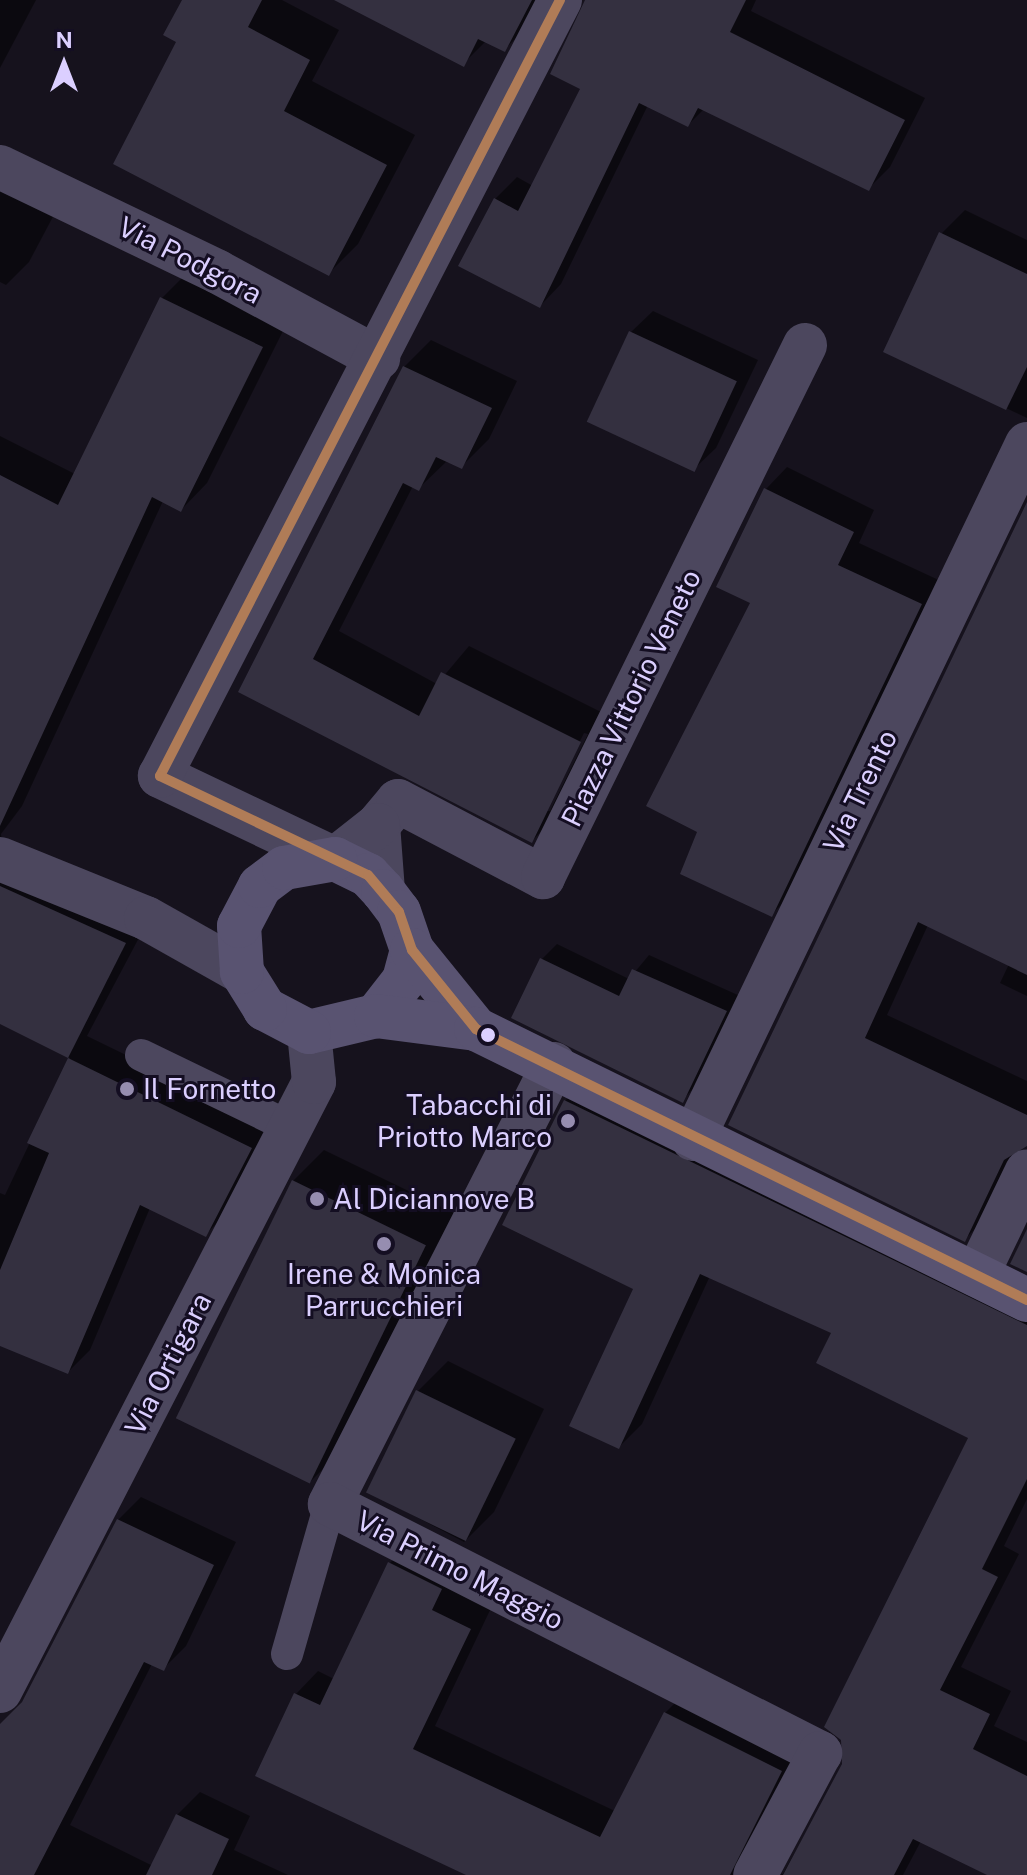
<!DOCTYPE html>
<style>
body{margin:0}
#map{position:relative;width:1027px;height:1875px;overflow:hidden;background:#16121d;font-family:"Public Sans",sans-serif}
div>[style]{position:absolute}
.shadow>*{inset:0;background:#0007}
.building>*{inset:0;background:#343040;transform-origin:0 0}
.lane>*{height:32px;margin:-16px;padding:0 16px;transform-origin:16px;border-radius:16px;background:#4c475e}
.street>*{height:44px;margin:-22px;padding:0 22px;transform-origin:22px;border-radius:22px;background:#4c475e}
.secondary>*{height:44px;margin:-22px;padding:0 22px;transform-origin:22px;border-radius:22px;background:#595371}
.bus-1>*{height:10px;margin:-5px;padding:0 5px;transform-origin:5px;border-radius:5px;background:#b07c57}
.dots>*{width:22px;height:22px;translate:-50% -50%;box-sizing:border-box;border:4px solid #140e22;border-radius:50%}
span{translate:-50% -50%;white-space:nowrap;text-align:center;line-height:1.15;-webkit-text-stroke:6px #140e22;paint-order:stroke}
.street-label{font-size:28px;color:#dbcfff}
.poi-label{font-size:28px;color:#dbcfff}
.left{translate:0 -50%;text-align:left}
.right{translate:-100% -50%;text-align:right}
.north{position:absolute;left:24px;top:24px;width:80px;height:80px;-webkit-text-stroke:6px #140e22;paint-order:stroke;rotate:0deg;font-size:22px;font-weight:700;line-height:32px;text-align:center;color:#dbcfff}
.north::after{content:'';display:block;margin:auto;width:28px;height:36px;background:#dbcfff;clip-path:polygon(50% 0,100% 100%,50% 72%,0 100%)}
</style>
<div id="map">
<div class="shadow">
<i style="clip-path:polygon(0 0,36px 0,0 68px)"></i>
<i style="clip-path:polygon(184px 0,282px 0,339px 30px,312px 81px,415px 135px,358px 244px,329px 273px,178px 42px)"></i>
<i style="clip-path:polygon(383px 0,544px 0,532px 22px,504px 50px,486px 41px,463px 64px)"></i>
<i style="clip-path:polygon(591px 0,756px 0,751px 11px,925px 98px,890px 167px,868px 189px,704px 109px,688px 125px,648px 105px,561px 284px,540px 306px,495px 199px,517px 177px,533px 186px,583px 88px)"></i>
<i style="clip-path:polygon(0 160px,65px 194px,29px 262px,6px 285px,0 282px)"></i>
<i style="clip-path:polygon(965px 210px,1027px 240px,1027px 418px,886px 351px,941px 234px)"></i>
<i style="clip-path:polygon(188px 272px,288px 321px,207px 483px,181px 510px,163px 501px,22px 806px,1px 834px,3px 849px,150px 917px,87px 1036px,272px 1126px,227px 1213px,206px 1234px,150px 1208px,90px 1350px,68px 1372px,0 1343px,0 1193px,5px 1195px,70px 1058px,22px 1033px,0 978px,0 436px,75px 474px,162px 298px)"></i>
<i style="clip-path:polygon(653px 311px,758px 360px,716px 448px,694px 469px,631px 332px)"></i>
<i style="clip-path:polygon(evenodd,431px 340px,517px 381px,489px 439px,462px 466px,446px 462px,419px 488px,413px 486px,339px 631px,437px 684px,469px 646px,607px 715px,558px 814px,532px 841px,241px 691px,404px 367px,431px 340px,584px 733px,588px 734px,550px 811px,545px 811px,584px 733px)"></i>
<i style="clip-path:polygon(787px 467px,874px 510px,859px 543px,943px 582px,793px 893px,771px 915px,700px 831px,753px 602px,766px 489px)"></i>
<i style="clip-path:polygon(1027px 509px,1027px 996px,1000px 983px,1009px 964px,928px 925px,887px 1015px,1027px 1081px,1027px 1133px,988px 1216px,965px 1239px,730px 1124px)"></i>
<i style="clip-path:polygon(557px 944px,629px 979px,649px 955px,740px 996px,697px 1085px,682px 1100px,541px 960px)"></i>
<i style="clip-path:polygon(588px 1078px,1027px 1290px,1027px 1499px,1004px 1546px,1019px 1554px,961px 1667px,1011px 1691px,994px 1726px,1027px 1742px,1027px 1875px,992px 1875px,921px 1841px,903px 1875px,772px 1875px,783px 1874px,844px 1764px,971px 1437px,834px 1332px,710px 1276px,642px 1424px,619px 1447px,635px 1288px,565px 1101px)"></i>
<i style="clip-path:polygon(324px 1150px,456px 1214px,341px 1451px,310px 1482px,293px 1181px)"></i>
<i style="clip-path:polygon(448px 1361px,544px 1409px,494px 1512px,464px 1542px,367px 1491px,418px 1391px)"></i>
<i style="clip-path:polygon(141px 1497px,236px 1542px,186px 1646px,163px 1669px,152px 1664px,70px 1825px,153px 1866px,177px 1815px,200px 1792px,250px 1816px,234px 1850px,288px 1875px,0 1875px,0 1729px,29px 1693px,118px 1520px)"></i>
<i style="clip-path:polygon(412px 1540px,492px 1606px,435px 1726px,615px 1811px,665px 1713px,688px 1690px,803px 1748px,767px 1875px,470px 1875px,296px 1694px,318px 1671px,334px 1679px,390px 1563px)"></i>
</div>
<div class="building">
<i style="clip-path:polygon(182px 0,262px 0,248px 27px,310px 60px,284px 111px,387px 165px,329px 276px,113px 164px,176px 42px,163px 35px)"></i>
<i style="clip-path:polygon(334px 0,532px 0,505px 52px,478px 39px,464px 67px)"></i>
<i style="clip-path:polygon(585px 0,746px 0,730px 32px,905px 120px,869px 191px,698px 108px,688px 127px,639px 103px,540px 308px,458px 266px,494px 198px,518px 211px,580px 89px,550px 74px)"></i>
<i style="clip-path:polygon(939px 232px,1027px 274px,1027px 367px,1006px 410px,883px 352px)"></i>
<i style="clip-path:polygon(160px 297px,263px 347px,181px 512px,152px 497px,0 826px,0 475px,58px 505px)"></i>
<i style="left:629px;top:331px;width:119px;height:100px;rotate:25deg"></i>
<i style="clip-path:polygon(403px 366px,492px 408px,462px 469px,436px 457px,419px 491px,403px 483px,313px 659px,419px 716px,441px 672px,581px 742px,532px 843px,238px 692px)"></i>
<i style="clip-path:polygon(764px 488px,854px 532px,838px 565px,922px 604px,772px 917px,680px 874px,697px 832px,646px 806px,750px 603px,716px 587px)"></i>
<i style="clip-path:polygon(1027px 502px,1027px 975px,918px 922px,865px 1038px,1027px 1115px,1027px 1146px,1004px 1160px,965px 1242px,728px 1125px)"></i>
<i style="clip-path:polygon(0 886px,126px 943px,68px 1058px,0 1024px)"></i>
<i style="clip-path:polygon(540px 958px,619px 996px,632px 969px,727px 1011px,683px 1103px,511px 1018px)"></i>
<i style="clip-path:polygon(68px 1058px,252px 1148px,206px 1237px,140px 1205px,68px 1374px,0 1346px,0 1270px,49px 1153px,27px 1143px)"></i>
<i style="clip-path:polygon(564px 1100px,1027px 1325px,1027px 1479px,982px 1569px,998px 1577px,940px 1690px,990px 1714px,973px 1749px,1027px 1776px,1027px 1875px,987px 1875px,913px 1839px,894px 1875px,783px 1875px,842px 1764px,841px 1740px,824px 1727px,968px 1438px,816px 1363px,831px 1333px,700px 1274px,619px 1449px,569px 1426px,633px 1289px,502px 1225px)"></i>
<i style="left:292px;top:1180px;width:149px;height:265px;rotate:26deg"></i>
<i style="clip-path:polygon(1027px 1229px,1027px 1272px,1010px 1264px)"></i>
<i style="left:416px;top:1390px;width:111px;height:114px;rotate:26deg"></i>
<i style="clip-path:polygon(117px 1519px,214px 1565px,164px 1671px,144px 1662px,34px 1875px,0 1875px,0 1724px,22px 1702px)"></i>
<i style="clip-path:polygon(388px 1562px,442px 1589px,432px 1610px,471px 1629px,413px 1749px,600px 1837px,664px 1712px,782px 1771px,730px 1875px,466px 1875px,255px 1776px,294px 1693px,320px 1705px)"></i>
<i style="clip-path:polygon(176px 1814px,229px 1839px,212px 1875px,146px 1875px)"></i>
</div>
<div class="lane">
<i style="left:141px;top:1055px;width:165px;rotate:25.8deg"></i>
<i style="left:287px;top:1654px;width:156px;rotate:-74deg"></i>
</div>
<div class="street">
<i style="left:0;top:167px;width:242px;rotate:25.7deg"></i>
<i style="left:218px;top:272px;width:182px;rotate:28.3deg"></i>
<i style="left:378px;top:825px;width:31px;rotate:-50deg"></i>
<i style="left:398px;top:801px;width:164px;rotate:27.7deg"></i>
<i style="left:543px;top:877px;width:593px;rotate:-63.78deg"></i>
<i style="left:0;top:859px;width:157px;rotate:22deg"></i>
<i style="left:146px;top:918px;width:110px;rotate:29.4deg"></i>
<i style="left:383px;top:891px;width:66px;rotate:-94.3deg"></i>
<i style="left:378px;top:825px;width:55px;rotate:141.7deg"></i>
<i style="left:335px;top:859px;width:194px;rotate:-154.6deg"></i>
<i style="left:160px;top:776px;width:873px;rotate:-62.73deg"></i>
<i style="left:554px;top:1064px;width:494px;rotate:117deg"></i>
<i style="left:330px;top:1504px;width:550px;rotate:26.94deg"></i>
<i style="left:820px;top:1753px;width:138px;rotate:118deg"></i>
<i style="left:693px;top:1139px;width:771px;rotate:-64.33deg"></i>
<i style="left:977px;top:1275px;width:115px;rotate:-64.3deg"></i>
<i style="left:0;top:1691px;width:685px;rotate:-62.72deg"></i>
<i style="left:314px;top:1082px;width:50px;rotate:-95.7deg"></i>
</div>
<div class="secondary">
<i style="left:335px;top:859px;width:37px;rotate:26deg"></i>
<i style="left:368px;top:875px;width:22px;rotate:47deg"></i>
<i style="left:383px;top:891px;width:26px;rotate:53deg"></i>
<i style="left:399px;top:912px;width:40px;rotate:71.1deg"></i>
<i style="left:412px;top:950px;width:31px;rotate:105deg"></i>
<i style="left:404px;top:980px;width:46px;rotate:127.9deg"></i>
<i style="left:376px;top:1016px;width:69px;rotate:166.6deg"></i>
<i style="left:309px;top:1032px;width:50px;rotate:-152.4deg"></i>
<i style="left:265px;top:1009px;width:44px;rotate:-121.9deg"></i>
<i style="left:242px;top:972px;width:46px;rotate:-93.7deg"></i>
<i style="left:239px;top:926px;width:45px;rotate:-62.3deg"></i>
<i style="left:260px;top:886px;width:30px;rotate:-37deg"></i>
<i style="left:284px;top:868px;width:52px;rotate:-10deg"></i>
<i style="left:412px;top:950px;width:102px;rotate:51deg"></i>
<i style="left:376px;top:1016px;width:101px;rotate:7.4deg"></i>
<i style="left:476px;top:1029px;width:614px;rotate:26.19deg"></i>
</div>
<div class="bus-1">
<i style="left:560px;top:0;width:873px;rotate:117.27deg"></i>
<i style="left:160px;top:776px;width:230px;rotate:25.5deg"></i>
<i style="left:368px;top:875px;width:48px;rotate:50deg"></i>
<i style="left:399px;top:912px;width:40px;rotate:71.1deg"></i>
<i style="left:412px;top:950px;width:102px;rotate:51deg"></i>
<i style="left:476px;top:1029px;width:614px;rotate:26.19deg"></i>
</div>
<div class="dots">
<i style="left:488px;top:1035px;background:#dbcfff"></i>
<i style="left:127px;top:1089px;background:#968db0"></i>
<i style="left:568px;top:1121px;background:#968db0"></i>
<i style="left:317px;top:1199px;background:#968db0"></i>
<i style="left:384px;top:1244px;background:#968db0"></i>
</div>
<div class="street-label">
<span style="left:190px;top:260px;rotate:27deg">Via Podgora</span>
<span style="left:631px;top:698px;rotate:-64deg">Piazza Vittorio Veneto</span>
<span style="left:860px;top:791px;rotate:-64deg">Via Trento</span>
<span style="left:168px;top:1364px;rotate:-63deg">Via Ortigara</span>
<span style="left:460px;top:1570px;rotate:27deg">Via Primo Maggio</span>
</div>
<div class="poi-label">
<span class="left" style="left:143px;top:1089px">Il Fornetto</span>
<span class="right" style="left:552px;top:1121px">Tabacchi di<br>Priotto Marco</span>
<span class="left" style="left:333px;top:1199px">Al Diciannove B</span>
<span style="left:384px;top:1290px">Irene &amp; Monica<br>Parrucchieri</span>
</div>
<div class="north">N</div>
</div>
